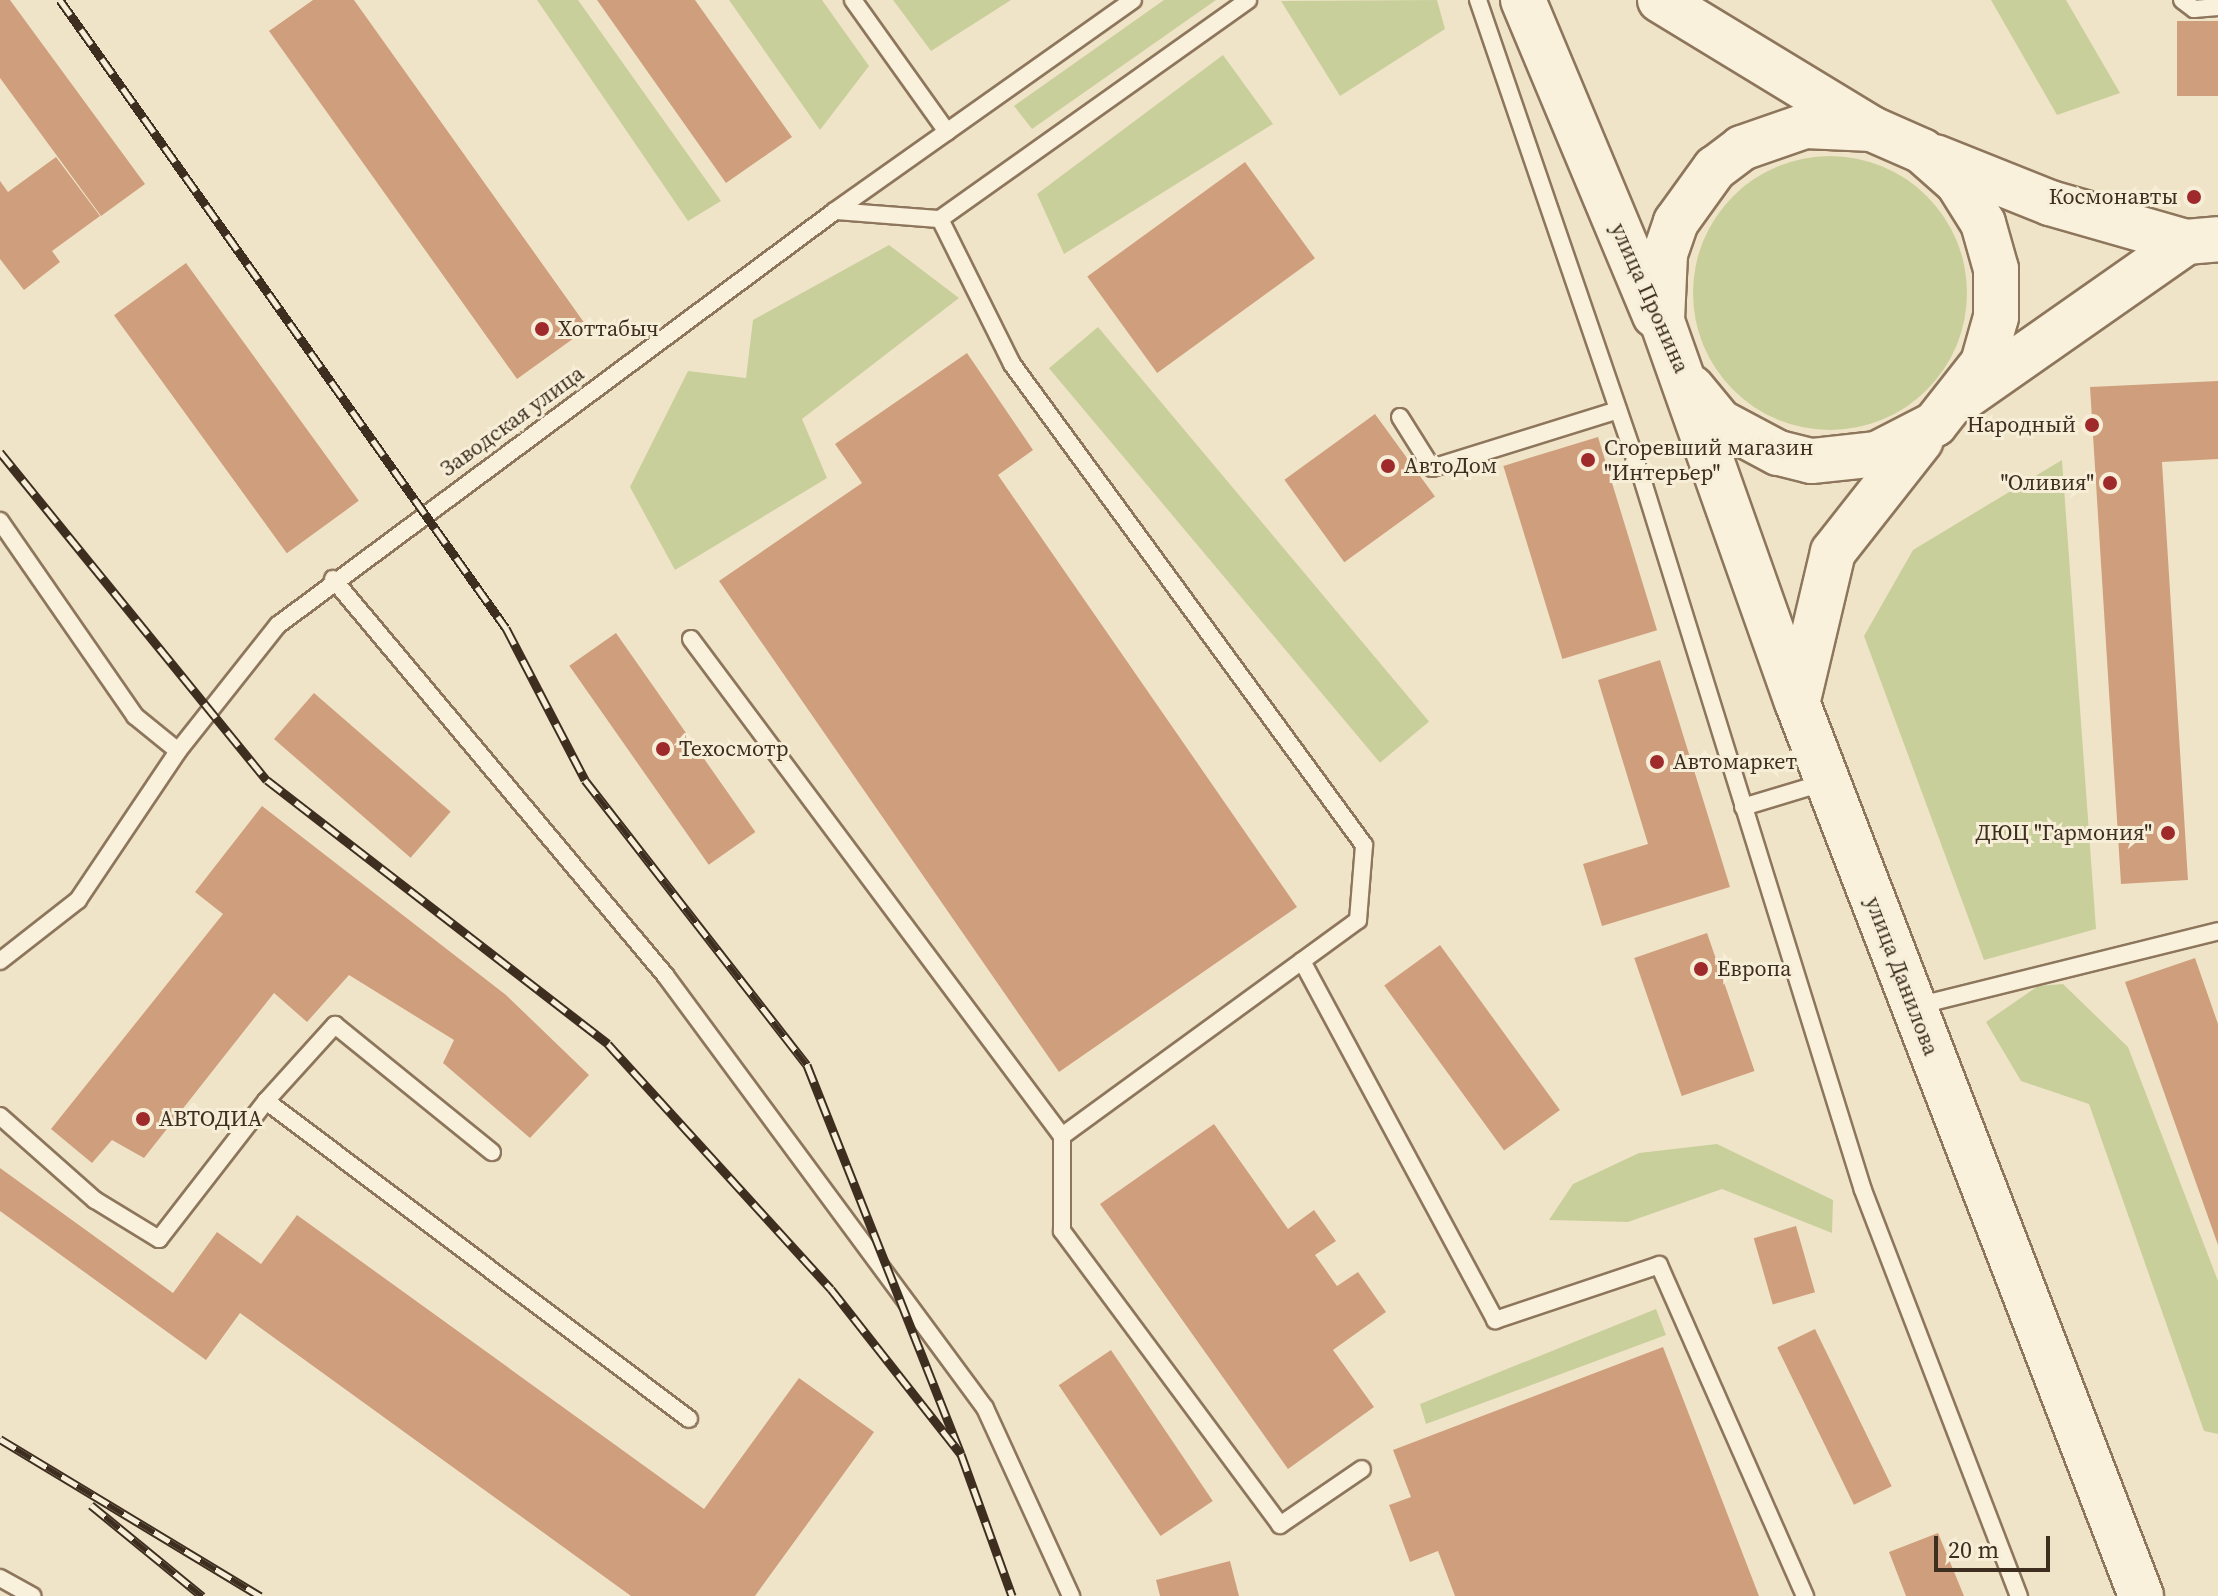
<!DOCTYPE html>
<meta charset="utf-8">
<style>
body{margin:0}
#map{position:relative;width:2218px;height:1596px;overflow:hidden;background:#f0e4c8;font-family:"Source Serif 4",serif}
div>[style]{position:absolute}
.green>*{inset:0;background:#c9cf9b;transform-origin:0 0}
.round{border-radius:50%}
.building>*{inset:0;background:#cf9f7d;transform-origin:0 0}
.roads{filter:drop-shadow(2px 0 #8d765c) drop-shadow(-2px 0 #8d765c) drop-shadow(0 2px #8d765c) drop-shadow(0 -2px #8d765c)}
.lane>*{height:16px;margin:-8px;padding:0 8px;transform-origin:8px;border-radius:8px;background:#faf1dc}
.secondary>*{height:44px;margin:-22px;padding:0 22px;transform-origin:22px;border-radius:22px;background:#faf1dc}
.rail>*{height:9px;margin-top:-4.5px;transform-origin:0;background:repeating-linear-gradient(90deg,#f7eed8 0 18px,#3d2e20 0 36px);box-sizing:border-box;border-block:2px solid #3d2e20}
.dots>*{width:22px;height:22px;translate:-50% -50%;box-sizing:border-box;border:4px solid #f7eed8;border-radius:50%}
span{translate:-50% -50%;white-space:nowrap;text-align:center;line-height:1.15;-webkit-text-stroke:6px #f7eed8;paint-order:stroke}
.poi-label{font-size:22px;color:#3d2e20}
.right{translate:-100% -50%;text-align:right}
.left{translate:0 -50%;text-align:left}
.street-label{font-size:22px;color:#3d2e20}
.scale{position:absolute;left:1934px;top:1536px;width:116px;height:36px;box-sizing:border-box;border:4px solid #3d2e20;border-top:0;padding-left:10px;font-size:24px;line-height:28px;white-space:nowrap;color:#3d2e20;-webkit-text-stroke:6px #f7eed8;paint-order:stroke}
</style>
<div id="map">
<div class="green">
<i style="clip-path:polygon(537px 0,578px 0,721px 201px,688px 221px)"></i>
<i style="clip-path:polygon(729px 0,822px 0,869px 66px,820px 130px)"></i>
<i style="clip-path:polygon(893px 0,1011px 0,931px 51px)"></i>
<i style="clip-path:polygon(1164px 0,1216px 0,1032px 129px,1014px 106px)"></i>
<i style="clip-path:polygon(1437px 0,1445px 29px,1340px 96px,1281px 1px)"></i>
<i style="clip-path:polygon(1991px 0,2066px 0,2120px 93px,2057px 115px)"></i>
<i style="clip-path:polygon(1223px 55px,1273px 124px,1064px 254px,1037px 194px)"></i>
<i class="round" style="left:1693px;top:156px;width:274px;height:274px"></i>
<i style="clip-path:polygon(889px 245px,959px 298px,802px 419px,827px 478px,675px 570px,630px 487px,688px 371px,746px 378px,753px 320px)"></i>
<i style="left:1098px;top:327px;width:515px;height:64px;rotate:50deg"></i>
<i style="clip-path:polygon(2062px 460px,2096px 929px,1984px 960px,1864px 636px,1913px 550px)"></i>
<i style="clip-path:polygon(2063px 984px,2128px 1047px,2218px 1281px,2218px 1434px,2204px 1431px,2089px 1104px,2021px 1081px,1986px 1022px,2038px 986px)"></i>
<i style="clip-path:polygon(1717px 1144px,1833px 1200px,1832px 1233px,1722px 1189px,1628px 1222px,1549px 1220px,1573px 1184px,1639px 1153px)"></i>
<i style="clip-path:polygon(1656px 1309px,1666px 1335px,1426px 1424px,1420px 1404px)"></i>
</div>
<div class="building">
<i style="clip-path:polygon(0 0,10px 0,145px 184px,101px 216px,0 78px)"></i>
<i style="clip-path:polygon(313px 0,354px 0,588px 328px,517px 379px,269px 31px)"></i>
<i style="clip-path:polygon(597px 0,695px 0,792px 137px,726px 183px)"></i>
<i style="left:2218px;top:21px;width:75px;height:41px;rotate:90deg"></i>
<i style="clip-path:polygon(56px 157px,100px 216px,52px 251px,60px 262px,24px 290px,0 259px,0 181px,8px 192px)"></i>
<i style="left:1245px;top:162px;width:119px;height:195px;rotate:54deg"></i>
<i style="left:186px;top:263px;width:294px;height:89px;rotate:54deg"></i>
<i style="clip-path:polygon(967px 353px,1033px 450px,998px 475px,1297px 907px,1059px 1072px,719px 581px,862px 483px,835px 444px)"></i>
<i style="clip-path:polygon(2218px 381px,2218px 459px,2162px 462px,2188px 880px,2121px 884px,2090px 387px)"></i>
<i style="left:1375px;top:414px;width:102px;height:112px;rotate:54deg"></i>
<i style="left:1598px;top:437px;width:202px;height:99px;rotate:73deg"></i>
<i style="left:616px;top:633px;width:243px;height:57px;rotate:55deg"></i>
<i style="clip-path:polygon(1660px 660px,1730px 887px,1602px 926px,1583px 864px,1648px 844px,1598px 680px)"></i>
<i style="left:314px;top:693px;width:181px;height:61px;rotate:41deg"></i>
<i style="clip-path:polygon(262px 806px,506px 995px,589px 1075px,530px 1138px,443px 1063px,454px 1040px,349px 975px,307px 1022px,274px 993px,144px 1158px,112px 1140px,92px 1163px,51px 1129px,223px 914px,195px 892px)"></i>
<i style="left:1707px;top:933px;width:146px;height:77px;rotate:71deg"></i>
<i style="left:1440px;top:945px;width:204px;height:69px;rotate:54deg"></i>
<i style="clip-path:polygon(2195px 958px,2218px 1024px,2218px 1245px,2125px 982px)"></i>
<i style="clip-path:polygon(1214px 1124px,1288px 1229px,1314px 1210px,1336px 1241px,1315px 1255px,1337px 1286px,1358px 1272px,1386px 1312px,1333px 1350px,1374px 1407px,1288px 1469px,1100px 1204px)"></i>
<i style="clip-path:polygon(0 1168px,173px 1293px,217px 1232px,261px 1264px,297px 1215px,704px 1509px,799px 1378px,874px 1432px,755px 1596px,631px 1596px,240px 1313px,206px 1360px,0 1211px)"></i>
<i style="left:1796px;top:1226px;width:69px;height:44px;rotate:74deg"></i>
<i style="left:1815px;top:1329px;width:175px;height:42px;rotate:64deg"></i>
<i style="clip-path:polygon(1663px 1347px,1759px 1596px,1455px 1596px,1438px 1551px,1410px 1562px,1389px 1505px,1411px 1497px,1393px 1450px)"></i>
<i style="left:1111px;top:1350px;width:182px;height:63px;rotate:56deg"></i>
<i style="clip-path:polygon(1938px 1533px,1964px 1596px,1906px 1596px,1889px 1552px)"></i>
<i style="clip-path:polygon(1230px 1561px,1239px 1596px,1160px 1596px,1156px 1580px)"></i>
</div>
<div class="roads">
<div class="lane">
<i style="left:853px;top:0;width:162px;rotate:54.5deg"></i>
<i style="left:1478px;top:0;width:499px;rotate:71.1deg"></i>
<i style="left:1640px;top:472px;width:752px;rotate:72.75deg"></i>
<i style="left:1863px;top:1190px;width:435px;rotate:69deg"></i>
<i style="left:2182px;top:0;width:15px;rotate:37deg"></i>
<i style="left:2194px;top:9px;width:24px;rotate:-5deg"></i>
<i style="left:835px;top:211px;width:105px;rotate:4.4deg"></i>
<i style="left:940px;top:219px;width:378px;rotate:-35.4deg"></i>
<i style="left:1400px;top:417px;width:60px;rotate:57.9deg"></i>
<i style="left:1432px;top:468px;width:195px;rotate:-17.3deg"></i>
<i style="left:0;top:521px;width:237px;rotate:55.3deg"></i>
<i style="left:135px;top:716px;width:55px;rotate:39.1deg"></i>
<i style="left:333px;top:579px;width:517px;rotate:50.02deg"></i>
<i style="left:665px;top:975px;width:538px;rotate:53.53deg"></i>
<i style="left:985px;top:1408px;width:207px;rotate:65.4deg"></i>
<i style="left:691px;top:639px;width:620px;rotate:53.26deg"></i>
<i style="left:1062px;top:1136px;width:366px;rotate:-36.1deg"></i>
<i style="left:1358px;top:920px;width:75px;rotate:-85.4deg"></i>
<i style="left:1364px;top:845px;width:596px;rotate:-126.2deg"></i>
<i style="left:1012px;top:364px;width:162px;rotate:-116.4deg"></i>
<i style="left:1743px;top:807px;width:87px;rotate:-16.8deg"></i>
<i style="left:0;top:961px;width:99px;rotate:-38deg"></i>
<i style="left:78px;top:900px;width:179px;rotate:-56.1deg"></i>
<i style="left:178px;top:751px;width:161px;rotate:-51.6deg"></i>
<i style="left:278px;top:625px;width:694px;rotate:-36.62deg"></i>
<i style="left:835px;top:211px;width:365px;rotate:-35.3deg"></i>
<i style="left:1302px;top:961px;width:408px;rotate:61.7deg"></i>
<i style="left:1495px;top:1320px;width:173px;rotate:-18.5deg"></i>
<i style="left:1659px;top:1265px;width:362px;rotate:66.2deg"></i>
<i style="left:1916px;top:1006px;width:311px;rotate:-13.9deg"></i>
<i style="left:266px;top:1101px;width:103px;rotate:-47.8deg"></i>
<i style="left:335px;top:1025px;width:202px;rotate:39deg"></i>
<i style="left:0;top:1116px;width:127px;rotate:41.5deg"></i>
<i style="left:95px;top:1200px;width:75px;rotate:31.4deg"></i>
<i style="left:159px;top:1239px;width:175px;rotate:-52.2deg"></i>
<i style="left:266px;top:1101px;width:529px;rotate:36.93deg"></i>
<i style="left:1062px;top:1136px;width:95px;rotate:90deg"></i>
<i style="left:1062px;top:1231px;width:366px;rotate:53.4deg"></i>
<i style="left:1280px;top:1525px;width:99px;rotate:-34.3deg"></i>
<i style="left:0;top:1578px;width:37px;rotate:29deg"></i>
</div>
<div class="secondary">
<i style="left:1523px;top:0;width:342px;rotate:67.3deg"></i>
<i style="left:1660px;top:0;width:248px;rotate:31.3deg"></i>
<i style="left:1872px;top:129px;width:55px;rotate:23.7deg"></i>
<i style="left:1922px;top:151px;width:48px;rotate:41.6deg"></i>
<i style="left:1958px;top:183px;width:47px;rotate:58deg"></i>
<i style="left:1983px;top:223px;width:48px;rotate:74.2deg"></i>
<i style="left:1996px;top:269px;width:48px;rotate:90deg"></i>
<i style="left:1996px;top:317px;width:48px;rotate:105.8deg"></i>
<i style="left:1983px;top:363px;width:78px;rotate:128.2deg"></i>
<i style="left:1935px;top:424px;width:65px;rotate:152.7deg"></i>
<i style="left:1877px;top:454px;width:66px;rotate:173.9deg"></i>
<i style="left:1811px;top:461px;width:34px;rotate:-166deg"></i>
<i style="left:1778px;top:453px;width:66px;rotate:-151.9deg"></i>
<i style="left:1720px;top:422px;width:45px;rotate:-129.6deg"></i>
<i style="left:1872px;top:129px;width:67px;rotate:-177.4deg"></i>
<i style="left:1805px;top:126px;width:67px;rotate:160.8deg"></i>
<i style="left:1742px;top:148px;width:34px;rotate:143deg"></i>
<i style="left:1715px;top:168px;width:67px;rotate:125.8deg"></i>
<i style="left:1676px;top:222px;width:34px;rotate:109deg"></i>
<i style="left:1665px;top:254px;width:67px;rotate:92.6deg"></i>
<i style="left:1662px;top:321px;width:404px;rotate:70.5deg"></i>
<i style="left:1797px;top:702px;width:958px;rotate:68.95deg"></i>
<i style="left:1935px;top:157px;width:124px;rotate:21.8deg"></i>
<i style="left:2050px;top:203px;width:141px;rotate:16deg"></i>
<i style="left:2186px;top:242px;width:32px;rotate:-5deg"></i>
<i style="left:1965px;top:397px;width:270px;rotate:-35deg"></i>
<i style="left:1798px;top:700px;width:152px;rotate:-76.7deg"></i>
<i style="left:1833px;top:552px;width:142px;rotate:-51.8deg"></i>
</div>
</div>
<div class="rail">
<i style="left:60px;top:0;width:770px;rotate:54.62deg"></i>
<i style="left:506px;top:628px;width:171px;rotate:62.5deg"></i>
<i style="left:585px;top:780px;width:361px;rotate:52.1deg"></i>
<i style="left:807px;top:1065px;width:418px;rotate:68.4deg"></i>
<i style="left:0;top:452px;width:423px;rotate:50.9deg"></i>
<i style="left:267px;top:780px;width:431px;rotate:37.7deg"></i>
<i style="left:608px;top:1044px;width:331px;rotate:47.7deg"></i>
<i style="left:831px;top:1289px;width:210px;rotate:51.8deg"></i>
<i style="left:961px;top:1454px;width:151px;rotate:70.2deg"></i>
<i style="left:0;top:1439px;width:304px;rotate:31.1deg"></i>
<i style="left:91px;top:1505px;width:144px;rotate:39.3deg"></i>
</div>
<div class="dots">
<i style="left:2194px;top:197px;background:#9e2a2b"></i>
<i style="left:542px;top:329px;background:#9e2a2b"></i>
<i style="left:2092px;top:425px;background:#9e2a2b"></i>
<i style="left:1588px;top:460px;background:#9e2a2b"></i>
<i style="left:1388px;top:466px;background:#9e2a2b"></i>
<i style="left:2110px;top:483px;background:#9e2a2b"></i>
<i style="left:663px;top:749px;background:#9e2a2b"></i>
<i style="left:1657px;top:762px;background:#9e2a2b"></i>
<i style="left:2168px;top:833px;background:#9e2a2b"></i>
<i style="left:1701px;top:969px;background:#9e2a2b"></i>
<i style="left:143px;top:1119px;background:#9e2a2b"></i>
</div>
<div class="poi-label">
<span class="right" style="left:2178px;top:197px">Космонавты</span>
<span class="left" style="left:558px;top:329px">Хоттабыч</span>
<span class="right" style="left:2076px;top:425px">Народный</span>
<span class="left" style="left:1604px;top:460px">Сгоревший магазин<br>"Интерьер"</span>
<span class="left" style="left:1404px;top:466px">АвтоДом</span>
<span class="right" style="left:2094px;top:483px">"Оливия"</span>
<span class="left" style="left:679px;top:749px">Техосмотр</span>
<span class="left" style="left:1673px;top:762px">Автомаркет</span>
<span class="right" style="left:2152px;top:833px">ДЮЦ "Гармония"</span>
<span class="left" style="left:1717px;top:969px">Европа</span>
<span class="left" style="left:159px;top:1119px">АВТОДИА</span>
</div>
<div class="street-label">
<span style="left:1650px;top:298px;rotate:66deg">улица Пронина</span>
<span style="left:512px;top:421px;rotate:-36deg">Заводская улица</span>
<span style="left:1902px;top:976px;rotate:69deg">улица Данилова</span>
</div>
<div class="scale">20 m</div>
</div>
